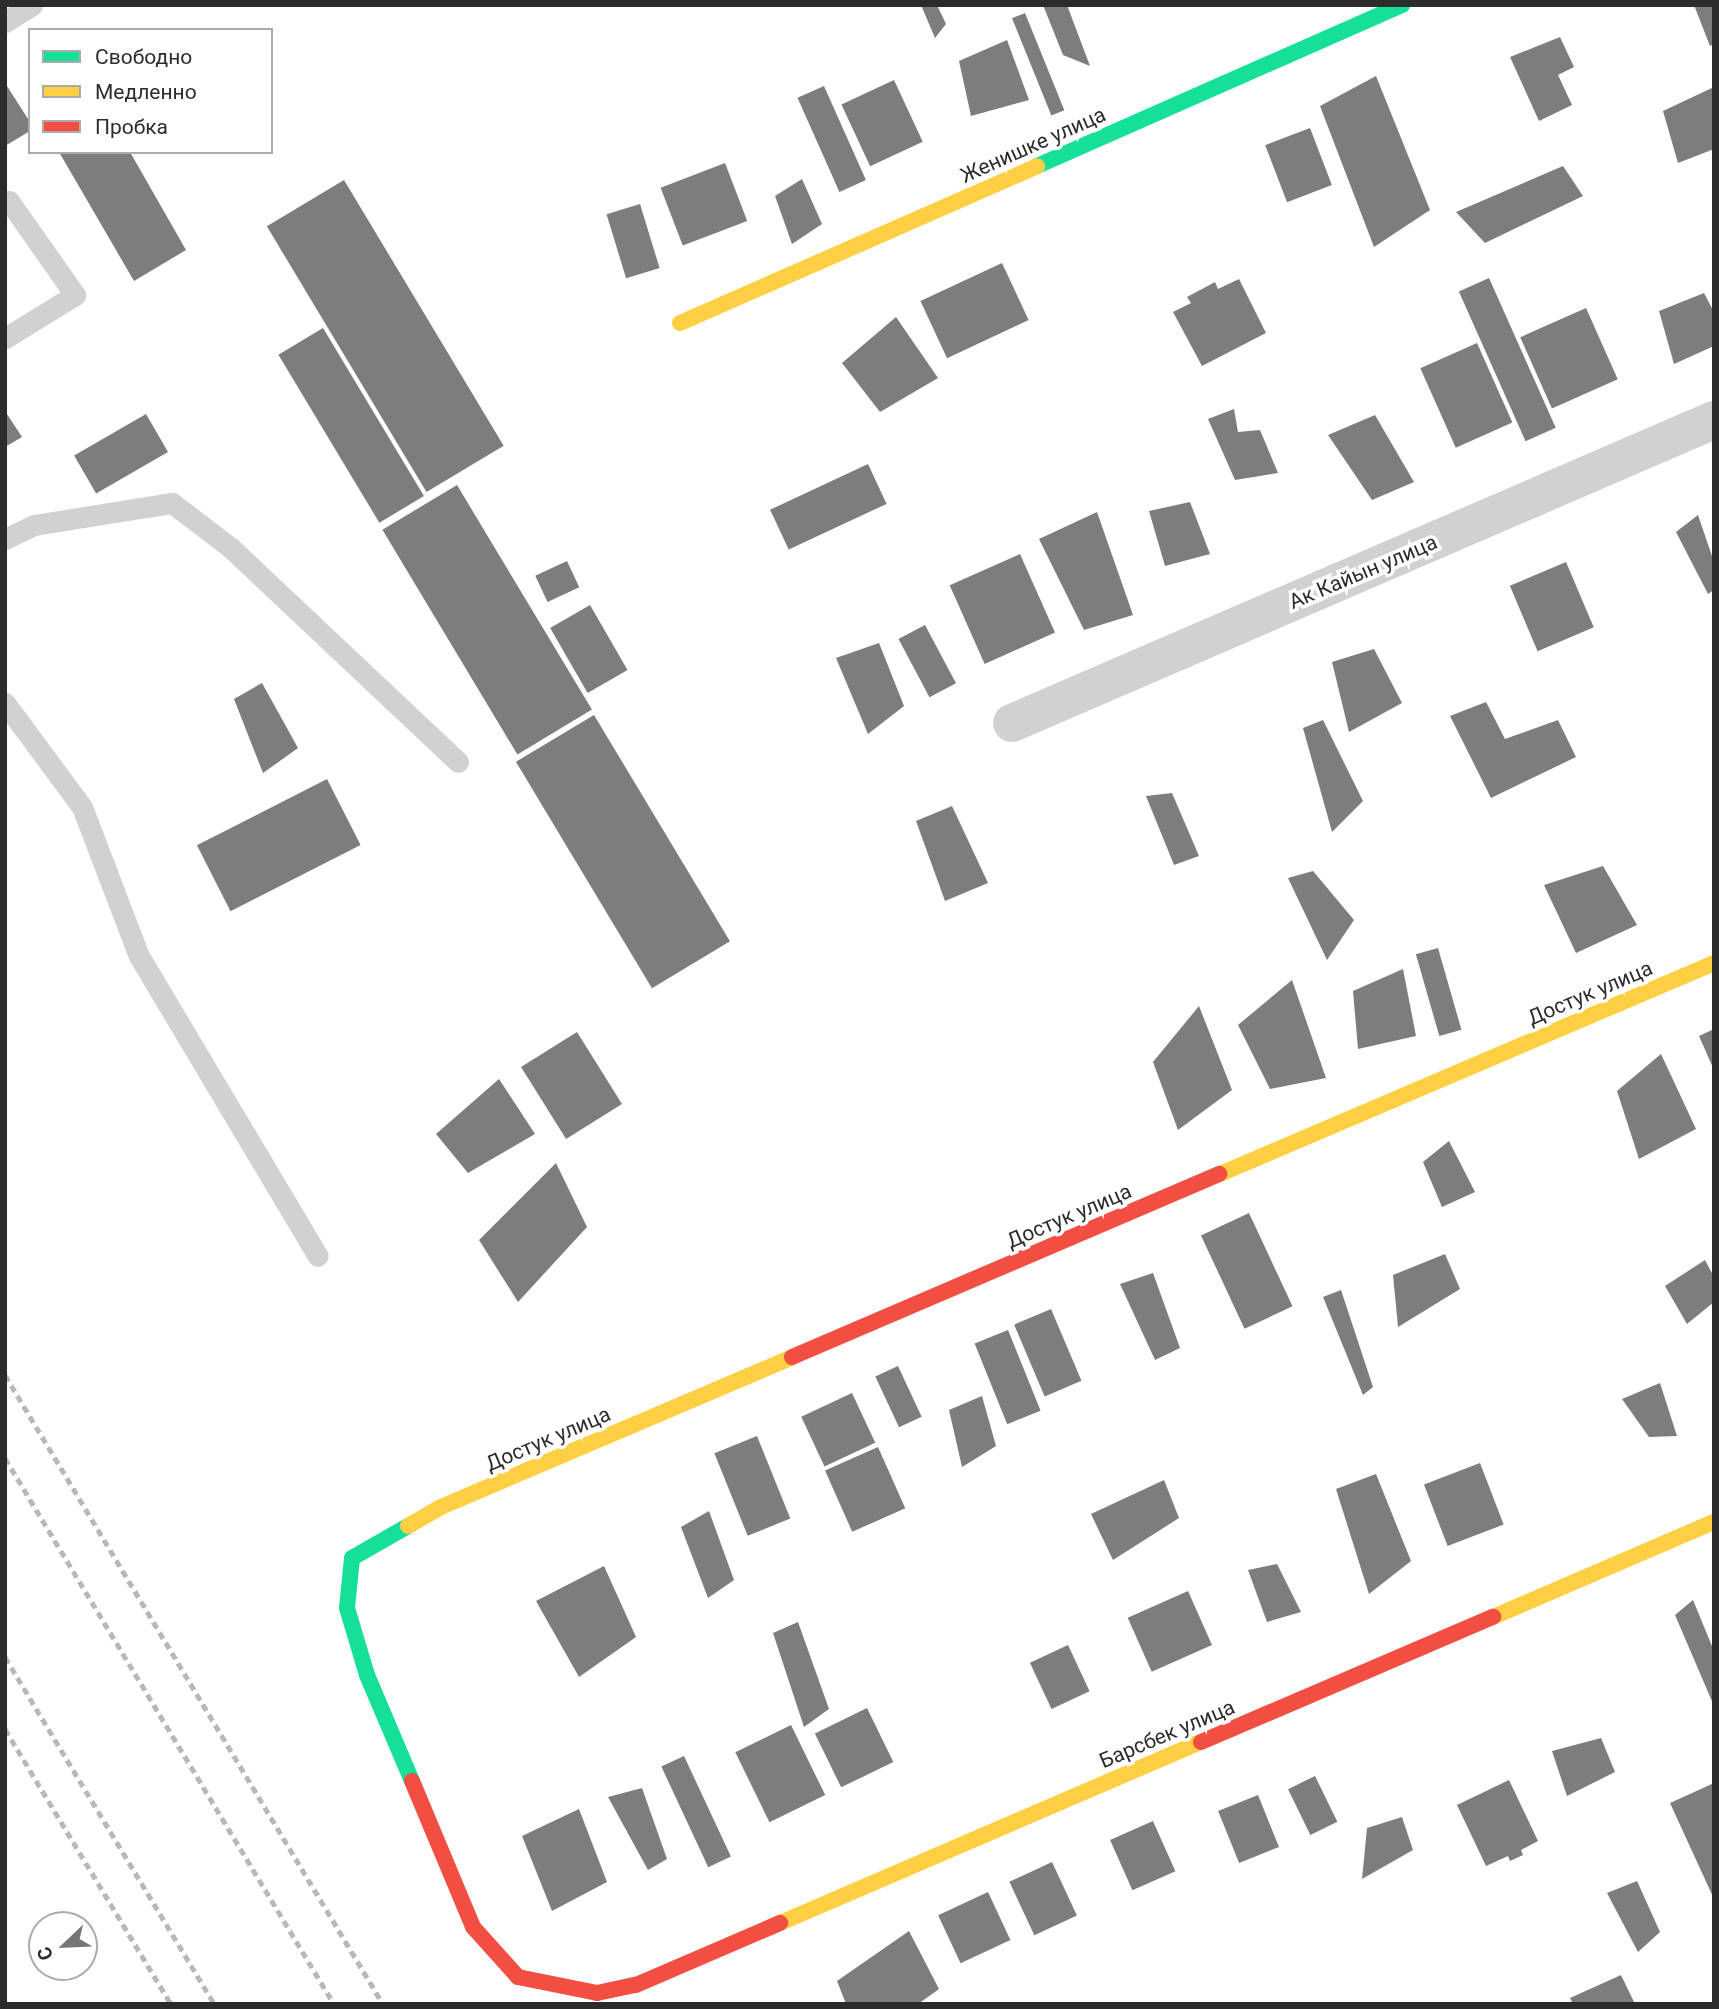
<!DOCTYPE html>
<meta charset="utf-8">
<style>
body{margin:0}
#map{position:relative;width:1719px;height:2009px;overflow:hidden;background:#fff;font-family:Roboto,sans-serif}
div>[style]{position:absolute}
.building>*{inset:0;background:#7d7d7d;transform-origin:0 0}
.lane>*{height:21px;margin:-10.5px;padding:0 10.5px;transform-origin:10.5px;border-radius:10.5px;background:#d1d1d1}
.street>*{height:38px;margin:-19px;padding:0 19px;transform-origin:19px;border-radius:19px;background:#d1d1d1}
.fast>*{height:16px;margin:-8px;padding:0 8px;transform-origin:8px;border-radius:8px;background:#16e098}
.slow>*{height:16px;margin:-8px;padding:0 8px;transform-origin:8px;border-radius:8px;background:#ffcf43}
.jam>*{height:16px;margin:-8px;padding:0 8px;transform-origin:8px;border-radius:8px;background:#f24e42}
.rail>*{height:5px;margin-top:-2.5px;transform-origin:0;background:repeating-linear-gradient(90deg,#b8b8b8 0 7px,transparent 0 12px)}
span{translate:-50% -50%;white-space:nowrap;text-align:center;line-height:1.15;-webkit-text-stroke:7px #fff;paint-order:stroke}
.street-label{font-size:21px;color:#2c2c2c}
.frame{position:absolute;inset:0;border:7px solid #2c2c2c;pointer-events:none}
.legend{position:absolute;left:28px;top:28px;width:245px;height:126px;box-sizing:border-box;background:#fff;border:2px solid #ababab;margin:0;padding:9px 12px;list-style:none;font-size:21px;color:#2c2c2c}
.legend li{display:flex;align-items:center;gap:14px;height:35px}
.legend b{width:35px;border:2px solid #ababab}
.north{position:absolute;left:28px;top:1911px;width:70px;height:70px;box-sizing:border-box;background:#fff;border:2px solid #ababab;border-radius:50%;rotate:247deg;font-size:19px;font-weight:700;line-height:28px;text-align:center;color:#2c2c2c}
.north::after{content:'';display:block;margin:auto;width:24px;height:32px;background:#767676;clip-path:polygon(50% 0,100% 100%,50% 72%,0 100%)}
</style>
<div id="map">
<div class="building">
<i style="clip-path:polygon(921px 5px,937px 5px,946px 24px,935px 38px)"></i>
<i style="clip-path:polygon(1043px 5px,1067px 5px,1090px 66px,1063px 55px)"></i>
<i style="clip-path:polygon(1694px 5px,1714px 5px,1714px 44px,1710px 46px)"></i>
<i style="left:1025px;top:13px;width:105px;height:14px;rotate:68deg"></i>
<i style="clip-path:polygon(1560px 37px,1574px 67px,1558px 75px,1572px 105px,1539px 121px,1510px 57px)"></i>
<i style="clip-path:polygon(1007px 40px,1029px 100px,971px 116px,959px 61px)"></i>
<i style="clip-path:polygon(1376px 76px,1430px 210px,1374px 247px,1320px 106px)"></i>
<i style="left:894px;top:80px;width:68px;height:58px;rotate:65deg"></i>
<i style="clip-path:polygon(5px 83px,30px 122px,30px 131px,5px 146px)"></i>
<i style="left:824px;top:86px;width:103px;height:29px;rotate:66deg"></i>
<i style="clip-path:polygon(1714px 87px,1714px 149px,1678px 163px,1663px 111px)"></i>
<i style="left:1310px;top:128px;width:61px;height:48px;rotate:69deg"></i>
<i style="clip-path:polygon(59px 152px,130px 152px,186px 250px,134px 281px)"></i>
<i style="left:725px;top:163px;width:62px;height:69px;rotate:69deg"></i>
<i style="clip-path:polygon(1563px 166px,1583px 196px,1485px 243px,1456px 212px)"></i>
<i style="clip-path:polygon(802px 179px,822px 224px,792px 244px,775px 196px)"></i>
<i style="left:344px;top:180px;width:310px;height:90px;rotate:59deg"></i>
<i style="left:640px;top:204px;width:67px;height:35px;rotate:73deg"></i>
<i style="left:1002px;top:263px;width:63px;height:90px;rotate:65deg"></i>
<i style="left:1489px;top:278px;width:164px;height:33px;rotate:66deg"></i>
<i style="clip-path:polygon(1239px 279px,1266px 333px,1202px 366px,1173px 312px,1191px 303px,1187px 297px,1215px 282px,1218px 289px)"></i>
<i style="clip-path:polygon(1704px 293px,1714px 312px,1714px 346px,1674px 364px,1659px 311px)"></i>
<i style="left:1586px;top:308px;width:78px;height:72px;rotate:66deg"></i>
<i style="clip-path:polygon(896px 317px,938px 378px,880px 412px,842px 363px)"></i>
<i style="left:323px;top:328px;width:196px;height:52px;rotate:59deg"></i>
<i style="left:1477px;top:343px;width:87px;height:62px;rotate:66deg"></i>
<i style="clip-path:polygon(1234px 409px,1238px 432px,1260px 430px,1278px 473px,1235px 480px,1208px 419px)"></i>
<i style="clip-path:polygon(5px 411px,22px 437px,5px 447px)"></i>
<i style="left:146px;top:414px;width:44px;height:83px;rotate:60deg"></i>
<i style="clip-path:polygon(1375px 415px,1414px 482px,1372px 500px,1328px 435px)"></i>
<i style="left:868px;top:464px;width:44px;height:108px;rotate:65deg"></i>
<i style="left:457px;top:485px;width:262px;height:87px;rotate:59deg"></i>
<i style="clip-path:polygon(1190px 502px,1210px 554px,1165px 566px,1149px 511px)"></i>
<i style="clip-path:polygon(1097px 512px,1133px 615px,1084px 630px,1039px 539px)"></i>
<i style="clip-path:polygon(1698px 515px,1714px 562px,1714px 590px,1708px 594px,1676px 532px)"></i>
<i style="left:1020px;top:554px;width:86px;height:77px;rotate:66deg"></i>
<i style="left:567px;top:561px;width:29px;height:35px;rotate:65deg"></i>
<i style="left:1566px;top:562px;width:71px;height:61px;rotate:67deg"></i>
<i style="left:590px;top:605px;width:75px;height:46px;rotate:60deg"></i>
<i style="left:925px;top:625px;width:66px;height:30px;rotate:62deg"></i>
<i style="clip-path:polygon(879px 643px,904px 706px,868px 734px,836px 658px)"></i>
<i style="clip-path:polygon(1374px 649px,1402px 703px,1349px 732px,1332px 662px)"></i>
<i style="clip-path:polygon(262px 683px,298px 748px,263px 773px,234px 699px)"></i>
<i style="clip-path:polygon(1486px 702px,1505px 739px,1558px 720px,1576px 757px,1491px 798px,1450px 716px)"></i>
<i style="left:594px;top:715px;width:264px;height:91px;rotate:59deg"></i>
<i style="clip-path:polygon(1323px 720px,1363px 801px,1332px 832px,1303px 728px)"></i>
<i style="left:327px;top:779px;width:74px;height:146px;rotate:63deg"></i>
<i style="clip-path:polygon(1172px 793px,1199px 856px,1174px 865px,1146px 796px)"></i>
<i style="clip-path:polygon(952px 806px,988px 883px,945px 901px,916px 821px)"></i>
<i style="clip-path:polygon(1603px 866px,1637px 925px,1576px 953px,1544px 885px)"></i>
<i style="clip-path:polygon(1313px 871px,1354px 920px,1327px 960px,1288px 878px)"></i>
<i style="left:1438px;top:948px;width:85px;height:23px;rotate:74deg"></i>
<i style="clip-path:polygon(1403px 969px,1416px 1036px,1358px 1049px,1353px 991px)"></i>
<i style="clip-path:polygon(1292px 980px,1326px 1078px,1270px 1089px,1238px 1025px)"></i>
<i style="clip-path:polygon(1199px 1006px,1232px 1090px,1178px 1130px,1153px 1062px)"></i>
<i style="clip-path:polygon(1714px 1029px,1714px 1070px,1699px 1036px)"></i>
<i style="left:577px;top:1032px;width:85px;height:66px;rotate:58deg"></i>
<i style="clip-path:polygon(1661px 1054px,1696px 1129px,1639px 1159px,1617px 1091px)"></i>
<i style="clip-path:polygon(499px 1079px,535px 1134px,468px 1173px,436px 1134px)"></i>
<i style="clip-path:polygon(1449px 1141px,1475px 1192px,1442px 1207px,1423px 1162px)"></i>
<i style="clip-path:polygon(556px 1163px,587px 1227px,518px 1302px,479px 1240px)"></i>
<i style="left:1249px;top:1213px;width:103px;height:53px;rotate:65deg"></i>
<i style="clip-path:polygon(1445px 1254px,1460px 1289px,1398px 1327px,1393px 1275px)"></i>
<i style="clip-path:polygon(1705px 1260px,1714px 1277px,1714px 1302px,1687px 1324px,1665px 1286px)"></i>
<i style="clip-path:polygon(1153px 1273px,1180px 1348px,1155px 1360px,1120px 1284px)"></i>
<i style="clip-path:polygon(1341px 1290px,1373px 1387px,1363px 1395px,1323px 1297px)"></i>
<i style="left:1051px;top:1309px;width:78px;height:40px;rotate:67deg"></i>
<i style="left:1008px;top:1330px;width:87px;height:36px;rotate:68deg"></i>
<i style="left:898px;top:1366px;width:56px;height:25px;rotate:65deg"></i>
<i style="clip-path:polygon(1660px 1383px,1677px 1436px,1649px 1437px,1622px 1399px)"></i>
<i style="left:852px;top:1393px;width:55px;height:56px;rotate:65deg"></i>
<i style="clip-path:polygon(982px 1396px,996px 1446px,962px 1467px,949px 1410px)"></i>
<i style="left:757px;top:1436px;width:89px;height:46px;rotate:68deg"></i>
<i style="left:878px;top:1447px;width:67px;height:58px;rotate:66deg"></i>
<i style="left:1480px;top:1463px;width:66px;height:60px;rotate:69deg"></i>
<i style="clip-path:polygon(1376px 1474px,1411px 1561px,1369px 1594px,1336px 1489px)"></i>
<i style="clip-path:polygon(1164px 1480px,1179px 1518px,1113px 1560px,1091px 1514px)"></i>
<i style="clip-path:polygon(709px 1511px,734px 1580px,708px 1598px,681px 1527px)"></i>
<i style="clip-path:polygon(1277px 1564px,1301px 1612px,1267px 1622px,1248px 1570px)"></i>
<i style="clip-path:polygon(604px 1566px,636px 1637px,579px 1677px,536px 1601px)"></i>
<i style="left:1188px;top:1591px;width:59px;height:66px;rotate:66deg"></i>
<i style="clip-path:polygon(1693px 1600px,1714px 1651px,1714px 1706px,1675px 1615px)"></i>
<i style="clip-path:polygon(798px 1622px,829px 1709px,804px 1727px,773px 1633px)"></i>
<i style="left:1068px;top:1645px;width:51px;height:42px;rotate:65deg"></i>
<i style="left:867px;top:1708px;width:60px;height:58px;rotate:64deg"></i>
<i style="left:791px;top:1725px;width:78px;height:62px;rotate:64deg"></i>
<i style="clip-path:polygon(1601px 1738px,1615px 1772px,1567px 1796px,1552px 1751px)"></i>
<i style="left:684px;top:1756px;width:111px;height:25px;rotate:65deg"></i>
<i style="left:1315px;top:1776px;width:51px;height:30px;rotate:64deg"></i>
<i style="clip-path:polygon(1509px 1780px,1538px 1841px,1521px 1850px,1523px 1855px,1510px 1861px,1508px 1856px,1486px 1866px,1457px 1805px)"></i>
<i style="clip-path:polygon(1714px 1783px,1713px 1819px,1714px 1899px,1670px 1803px)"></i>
<i style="clip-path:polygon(642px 1788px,667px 1859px,648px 1870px,608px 1797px)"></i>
<i style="left:1258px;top:1795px;width:56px;height:43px;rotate:68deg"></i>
<i style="clip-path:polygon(579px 1809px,607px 1882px,552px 1911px,522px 1836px)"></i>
<i style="clip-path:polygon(1402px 1817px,1413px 1850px,1362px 1879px,1367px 1828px)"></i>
<i style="left:1153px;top:1821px;width:55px;height:47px;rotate:66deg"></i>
<i style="left:1052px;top:1862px;width:59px;height:47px;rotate:65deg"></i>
<i style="clip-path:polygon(1637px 1881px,1660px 1932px,1638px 1952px,1607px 1893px)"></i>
<i style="left:988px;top:1892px;width:53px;height:55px;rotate:65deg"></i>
<i style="clip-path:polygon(909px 1931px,939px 1989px,918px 2004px,846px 2004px,837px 1981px)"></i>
<i style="clip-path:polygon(1621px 1975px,1635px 2004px,1573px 2004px,1570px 1998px)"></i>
</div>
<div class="lane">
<i style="left:5px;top:22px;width:32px;rotate:-32deg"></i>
<i style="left:5px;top:201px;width:4px"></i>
<i style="left:9px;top:201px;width:115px;rotate:54.9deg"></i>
<i style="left:75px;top:295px;width:82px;rotate:148.4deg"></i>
<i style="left:5px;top:539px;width:32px;rotate:-26deg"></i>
<i style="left:34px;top:525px;width:140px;rotate:-9.1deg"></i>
<i style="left:172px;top:503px;width:74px;rotate:37.3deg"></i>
<i style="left:231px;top:548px;width:312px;rotate:43.3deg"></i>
<i style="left:5px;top:703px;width:129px;rotate:53.5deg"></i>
<i style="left:82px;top:807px;width:160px;rotate:69.1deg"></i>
<i style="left:139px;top:956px;width:349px;rotate:59.2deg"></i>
</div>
<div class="street">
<i style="left:1012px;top:723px;width:765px;rotate:-23.35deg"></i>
</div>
<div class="fast">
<i style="left:1037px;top:166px;width:399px;rotate:-23.8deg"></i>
<i style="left:408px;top:1526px;width:64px;rotate:150.3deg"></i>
<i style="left:352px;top:1558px;width:50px;rotate:95.7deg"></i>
<i style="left:347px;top:1608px;width:70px;rotate:73.4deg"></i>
<i style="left:367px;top:1675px;width:115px;rotate:67deg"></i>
</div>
<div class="slow">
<i style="left:680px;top:323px;width:390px;rotate:-23.7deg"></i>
<i style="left:1220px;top:1174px;width:537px;rotate:-23.13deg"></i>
<i style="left:408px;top:1526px;width:38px;rotate:-30deg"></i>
<i style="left:441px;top:1507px;width:382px;rotate:-23.1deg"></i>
<i style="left:1493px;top:1617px;width:241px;rotate:-23.3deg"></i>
<i style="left:780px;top:1923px;width:458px;rotate:-23.3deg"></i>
</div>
<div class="jam">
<i style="left:792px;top:1357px;width:465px;rotate:-23.2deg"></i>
<i style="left:1201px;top:1742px;width:318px;rotate:-23.2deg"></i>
<i style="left:412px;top:1781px;width:158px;rotate:67.3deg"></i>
<i style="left:473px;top:1927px;width:67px;rotate:48deg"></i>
<i style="left:518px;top:1977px;width:81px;rotate:11.4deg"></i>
<i style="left:597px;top:1993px;width:40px;rotate:-12deg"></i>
<i style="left:636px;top:1985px;width:157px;rotate:-23.3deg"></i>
</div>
<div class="rail">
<i style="left:5px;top:1375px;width:734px;rotate:59deg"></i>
<i style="left:5px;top:1458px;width:637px;rotate:58.93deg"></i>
<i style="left:5px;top:1657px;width:405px;rotate:58.9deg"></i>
<i style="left:5px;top:1729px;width:321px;rotate:58.9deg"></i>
</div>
<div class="street-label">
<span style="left:1033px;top:145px;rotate:-24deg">Женишке улица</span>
<span style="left:1363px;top:572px;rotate:-23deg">Ак Кайын улица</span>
<span style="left:1590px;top:993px;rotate:-23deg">Достук улица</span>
<span style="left:1069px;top:1216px;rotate:-23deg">Достук улица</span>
<span style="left:548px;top:1439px;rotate:-23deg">Достук улица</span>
<span style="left:1167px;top:1734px;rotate:-23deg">Барсбек улица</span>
</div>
<div class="frame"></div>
<ul class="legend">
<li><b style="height:9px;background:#16e098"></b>Свободно</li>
<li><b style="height:9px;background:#ffcf43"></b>Медленно</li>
<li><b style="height:9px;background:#f24e42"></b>Пробка</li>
</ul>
<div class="north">С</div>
</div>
